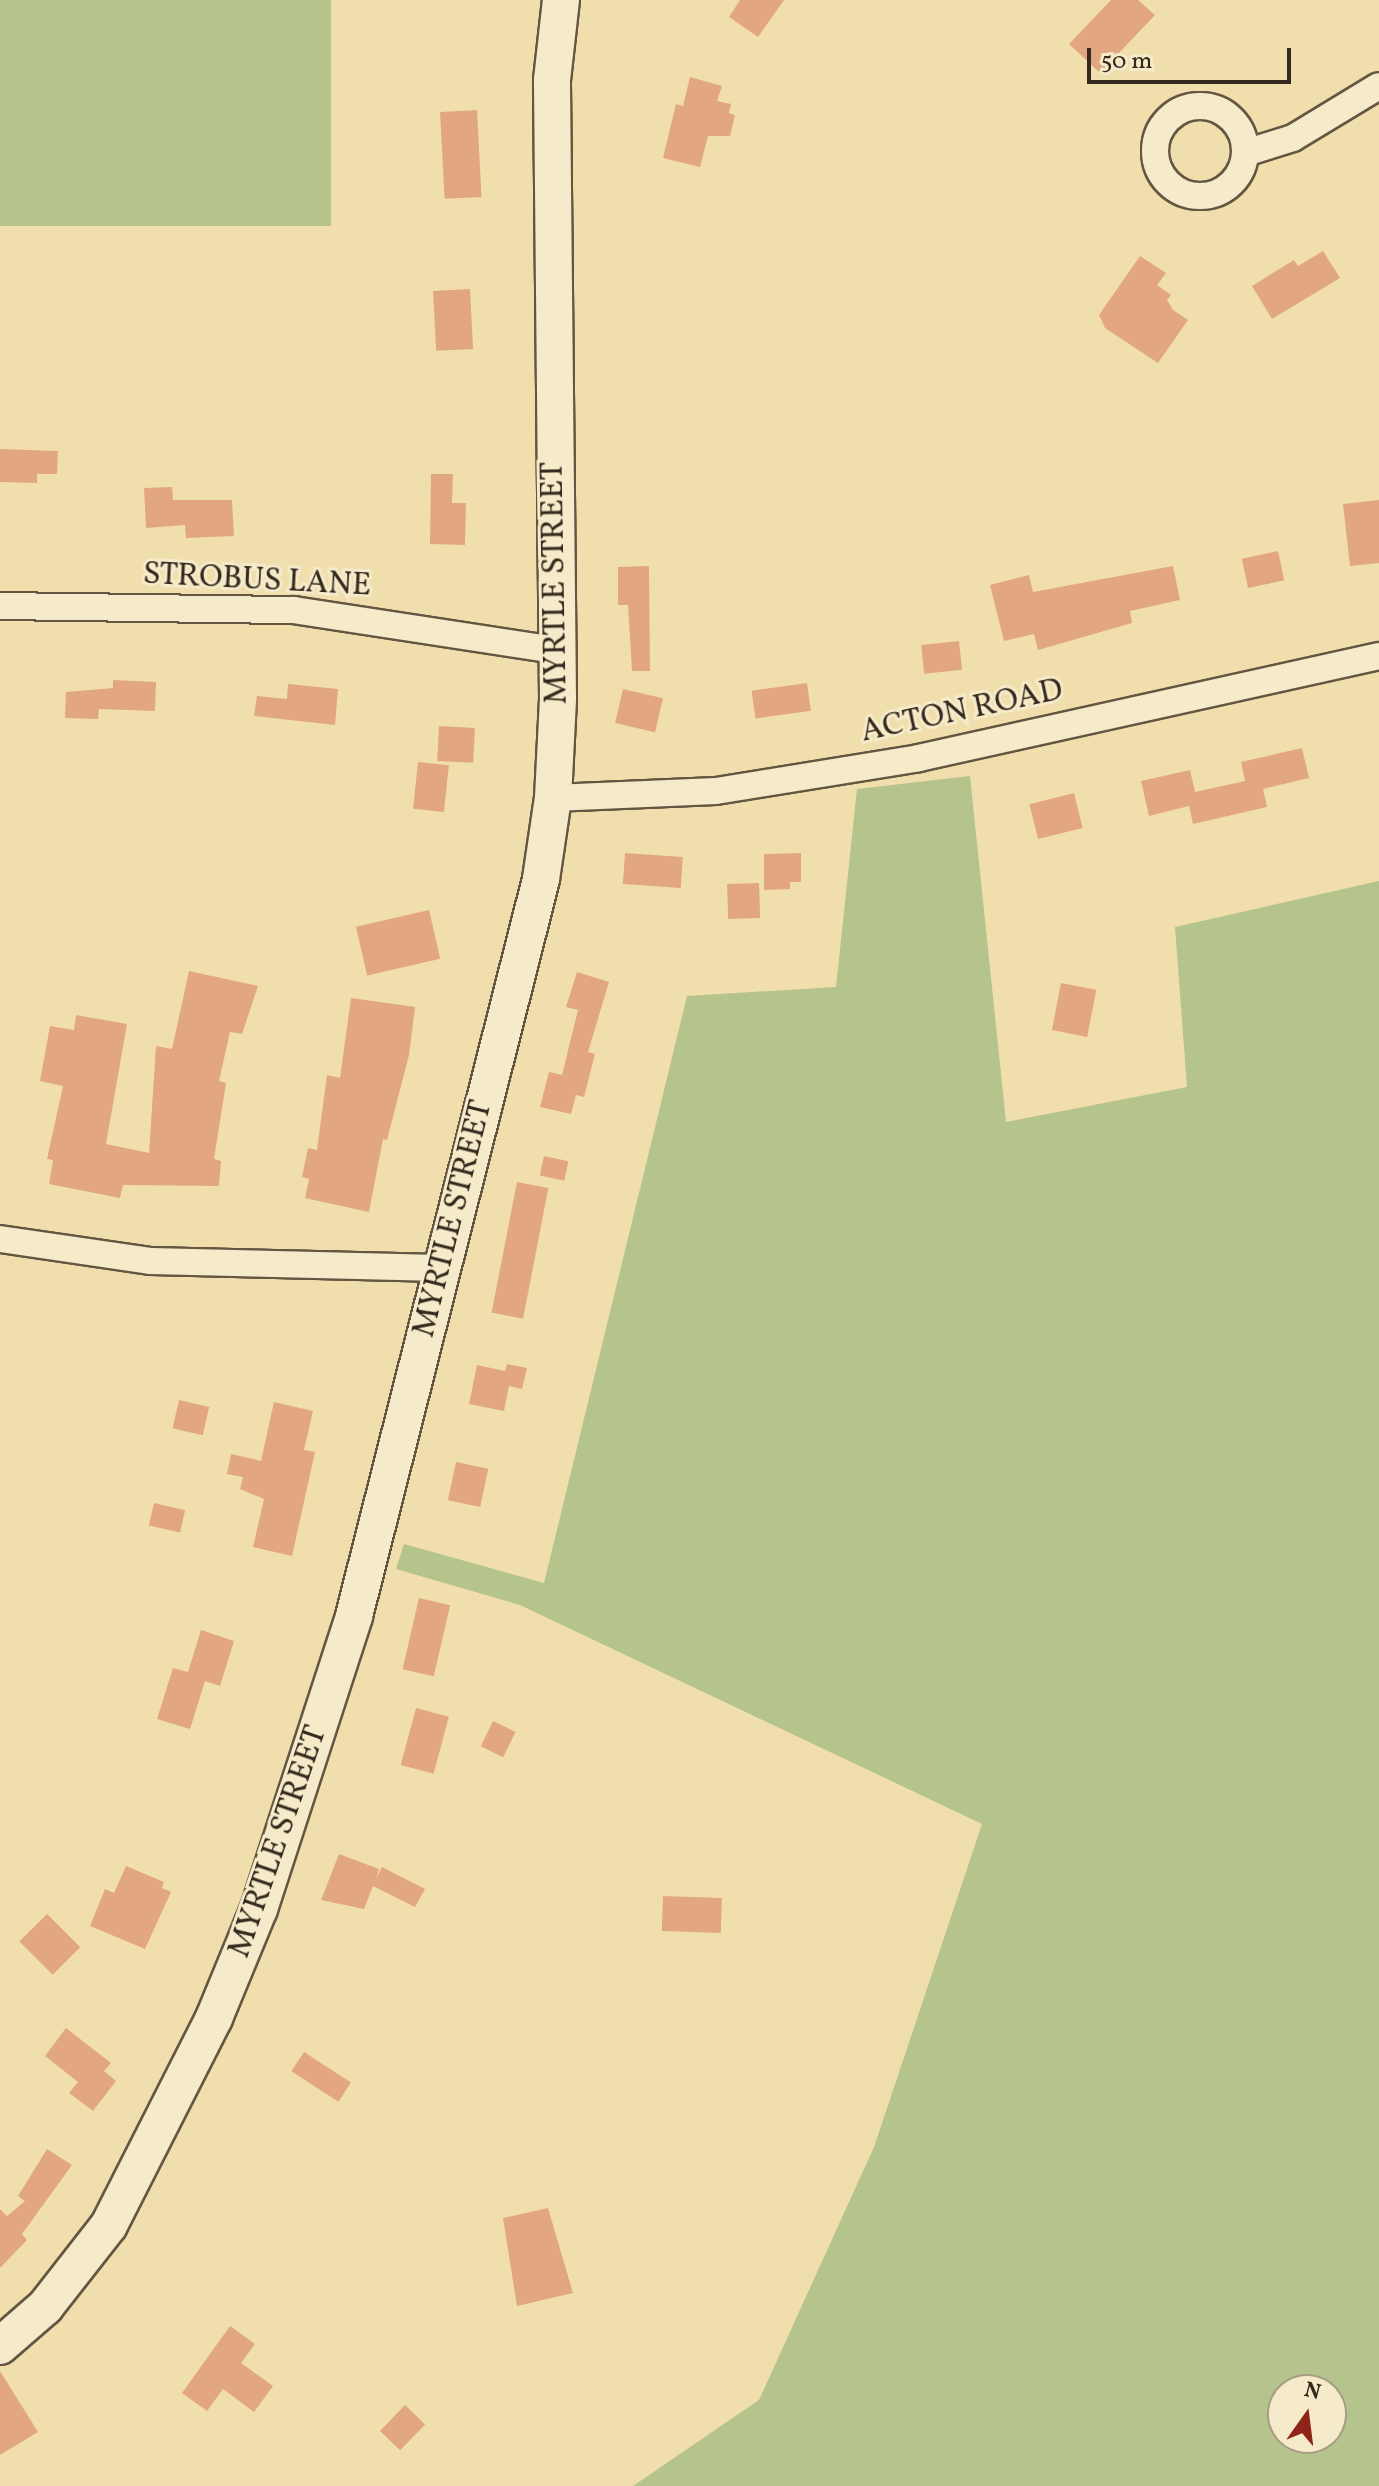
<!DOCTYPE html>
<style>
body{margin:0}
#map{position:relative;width:1379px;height:2486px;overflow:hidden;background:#f0dfac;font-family:Vollkorn,serif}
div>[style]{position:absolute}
.green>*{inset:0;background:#b5c38d;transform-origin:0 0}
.building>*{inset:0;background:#e2a780;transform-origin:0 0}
.roads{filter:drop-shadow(2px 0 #645642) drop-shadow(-2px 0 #645642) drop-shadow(0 2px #645642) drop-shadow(0 -2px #645642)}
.street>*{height:26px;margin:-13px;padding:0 13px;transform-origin:13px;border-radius:13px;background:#f5eac9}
.street>.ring{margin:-13px;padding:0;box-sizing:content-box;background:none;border:26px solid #f5eac9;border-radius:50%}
.secondary>*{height:36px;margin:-18px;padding:0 18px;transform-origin:18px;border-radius:18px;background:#f5eac9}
span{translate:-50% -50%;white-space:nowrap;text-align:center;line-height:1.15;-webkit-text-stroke:6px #f5eac9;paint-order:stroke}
.street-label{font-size:32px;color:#35291e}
.north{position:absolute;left:1267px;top:2374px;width:80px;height:80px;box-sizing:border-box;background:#f5eac9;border:2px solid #a89d85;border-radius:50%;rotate:14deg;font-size:22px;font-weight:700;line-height:32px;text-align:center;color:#35291e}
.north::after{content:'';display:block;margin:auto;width:28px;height:36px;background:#8f2418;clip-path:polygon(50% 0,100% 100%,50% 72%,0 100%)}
.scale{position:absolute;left:1087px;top:48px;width:204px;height:36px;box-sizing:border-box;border:4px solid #35291e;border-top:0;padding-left:10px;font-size:24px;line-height:28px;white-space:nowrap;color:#35291e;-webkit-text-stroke:6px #f5eac9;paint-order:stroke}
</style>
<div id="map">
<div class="green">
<i style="left:0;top:0;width:331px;height:226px"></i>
<i style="clip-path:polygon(evenodd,970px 776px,1006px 1122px,1187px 1087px,1175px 927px,1379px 881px,1379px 2486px,633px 2486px,759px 2400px,874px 2147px,982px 1824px,520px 1605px,396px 1569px,404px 1544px,544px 1583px,687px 996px,836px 987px,857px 789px,970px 776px,1331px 2390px,1331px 2438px,1283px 2438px,1283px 2390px,1331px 2390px)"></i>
</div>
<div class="building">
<i style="clip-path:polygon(740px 0,784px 0,758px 37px,729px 17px)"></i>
<i style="clip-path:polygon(1111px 0,1138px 0,1155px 15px,1100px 73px,1069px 44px)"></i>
<i style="clip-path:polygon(690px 77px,722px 86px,717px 101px,731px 104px,729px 113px,735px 115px,730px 136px,708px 136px,700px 167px,663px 158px,676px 104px,683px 106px)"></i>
<i style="left:477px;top:110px;width:87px;height:37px;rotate:87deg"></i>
<i style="clip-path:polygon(1323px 251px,1340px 278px,1272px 319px,1252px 286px,1294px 260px,1298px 266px)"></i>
<i style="clip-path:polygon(1140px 256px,1166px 273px,1157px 285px,1171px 295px,1167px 300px,1173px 310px,1188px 320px,1158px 363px,1105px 328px,1099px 315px)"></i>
<i style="left:470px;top:289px;width:60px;height:37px;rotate:87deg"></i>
<i style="clip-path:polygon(0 449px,58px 451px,57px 474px,37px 474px,37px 483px,0 482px)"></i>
<i style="clip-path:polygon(431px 474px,453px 474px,452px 503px,466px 503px,465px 545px,430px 544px)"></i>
<i style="clip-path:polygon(172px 487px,173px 500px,232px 500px,234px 536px,186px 538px,185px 525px,146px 528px,144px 488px)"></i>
<i style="clip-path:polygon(1379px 500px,1379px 563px,1350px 566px,1343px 504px)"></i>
<i style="left:1278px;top:551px;width:30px;height:37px;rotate:78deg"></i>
<i style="clip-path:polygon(649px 566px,650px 671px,632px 671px,628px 605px,618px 605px,618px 567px)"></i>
<i style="clip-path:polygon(1173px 566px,1180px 600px,1130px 611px,1132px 623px,1038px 650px,1034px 634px,1004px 641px,990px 585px,1029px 575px,1033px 592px)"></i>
<i style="left:959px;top:641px;width:29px;height:38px;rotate:84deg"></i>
<i style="clip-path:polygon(113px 680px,156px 682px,155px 711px,99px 709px,98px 719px,65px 718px,66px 692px,113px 688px)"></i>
<i style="left:807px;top:683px;width:28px;height:56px;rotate:82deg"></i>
<i style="clip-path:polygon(288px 684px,338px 689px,335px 725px,254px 716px,257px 696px,287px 699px)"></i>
<i style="left:623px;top:689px;width:41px;height:35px;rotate:13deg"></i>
<i style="left:439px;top:726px;width:36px;height:35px;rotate:3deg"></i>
<i style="clip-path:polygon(1302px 748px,1309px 778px,1263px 789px,1267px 807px,1193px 824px,1189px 806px,1149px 816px,1141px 781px,1190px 770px,1195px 792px,1245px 781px,1241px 762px)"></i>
<i style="left:418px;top:762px;width:31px;height:47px;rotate:6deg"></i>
<i style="left:1074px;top:793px;width:36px;height:46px;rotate:76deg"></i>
<i style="left:625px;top:853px;width:58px;height:31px;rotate:4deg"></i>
<i style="clip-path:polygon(801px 853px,801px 882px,790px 882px,790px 889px,764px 890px,764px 854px)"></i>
<i style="left:759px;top:883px;width:35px;height:32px;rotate:88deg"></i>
<i style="left:429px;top:910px;width:50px;height:75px;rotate:77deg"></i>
<i style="clip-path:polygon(189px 971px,258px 986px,242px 1034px,230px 1032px,219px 1081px,226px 1083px,214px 1159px,221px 1161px,219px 1186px,123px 1185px,120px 1198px,49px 1184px,53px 1160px,47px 1159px,63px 1086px,40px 1081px,50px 1026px,74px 1030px,76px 1015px,127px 1024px,106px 1144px,149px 1153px,156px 1046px,172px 1049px)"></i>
<i style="clip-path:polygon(577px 972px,609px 982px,588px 1052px,595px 1054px,584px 1097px,576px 1095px,571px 1114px,540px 1107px,549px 1072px,562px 1075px,578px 1010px,566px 1007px)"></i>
<i style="left:1061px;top:983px;width:36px;height:48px;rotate:11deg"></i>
<i style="clip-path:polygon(351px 998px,415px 1007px,409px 1055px,387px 1140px,383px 1139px,369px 1212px,305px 1198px,309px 1179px,302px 1177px,308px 1148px,317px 1150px,327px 1075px,340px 1078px)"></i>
<i style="left:544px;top:1156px;width:25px;height:20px;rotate:12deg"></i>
<i style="left:517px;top:1182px;width:32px;height:133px;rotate:11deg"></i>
<i style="clip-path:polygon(507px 1364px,527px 1368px,522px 1389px,509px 1386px,504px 1411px,469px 1404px,477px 1365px,505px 1371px)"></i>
<i style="left:179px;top:1400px;width:31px;height:29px;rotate:13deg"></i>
<i style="clip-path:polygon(274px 1402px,313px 1411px,304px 1450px,315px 1452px,292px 1556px,253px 1547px,264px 1499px,240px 1489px,243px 1477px,227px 1474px,231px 1454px,261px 1461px)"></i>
<i style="left:456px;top:1462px;width:33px;height:39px;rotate:12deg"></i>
<i style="left:154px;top:1503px;width:32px;height:23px;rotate:13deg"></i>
<i style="left:419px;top:1598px;width:32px;height:73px;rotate:13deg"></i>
<i style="clip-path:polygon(201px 1630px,234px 1641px,220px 1686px,205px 1681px,190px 1729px,157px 1719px,173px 1668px,188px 1672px)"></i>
<i style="left:416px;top:1708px;width:34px;height:59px;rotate:15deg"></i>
<i style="left:493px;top:1721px;width:25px;height:28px;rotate:26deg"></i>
<i style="clip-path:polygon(339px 1854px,379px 1869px,376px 1879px,382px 1867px,425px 1889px,415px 1907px,373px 1886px,364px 1909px,321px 1900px)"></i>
<i style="clip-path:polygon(126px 1866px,164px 1882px,162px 1888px,171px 1892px,145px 1949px,90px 1926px,105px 1889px,114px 1893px)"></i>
<i style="left:663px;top:1896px;width:59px;height:35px;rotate:2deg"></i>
<i style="left:47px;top:1914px;width:47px;height:39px;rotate:45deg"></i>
<i style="clip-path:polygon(66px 2028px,111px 2063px,104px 2071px,116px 2081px,93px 2111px,69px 2093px,78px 2082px,45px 2056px)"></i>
<i style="left:304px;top:2052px;width:56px;height:23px;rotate:33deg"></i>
<i style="clip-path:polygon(47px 2149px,72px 2165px,22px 2234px,27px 2240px,0 2268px,0 2209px,7px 2216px,25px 2201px,18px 2196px)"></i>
<i style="clip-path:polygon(548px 2208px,573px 2293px,517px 2306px,503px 2218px)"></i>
<i style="clip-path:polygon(230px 2326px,255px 2344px,241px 2363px,273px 2386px,254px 2412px,223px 2389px,207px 2411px,182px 2393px)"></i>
<i style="clip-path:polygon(0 2371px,38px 2432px,0 2455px)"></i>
<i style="left:405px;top:2405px;width:28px;height:36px;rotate:44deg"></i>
</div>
<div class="roads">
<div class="street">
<i class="ring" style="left:1155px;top:106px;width:64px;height:64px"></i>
<i style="left:1245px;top:153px;width:50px;rotate:-17.4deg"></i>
<i style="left:1293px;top:138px;width:100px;rotate:-31.2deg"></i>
<i style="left:0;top:606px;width:294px;rotate:0.8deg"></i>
<i style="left:294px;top:610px;width:265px;rotate:8.7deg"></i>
<i style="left:553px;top:798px;width:163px;rotate:-2.5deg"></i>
<i style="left:716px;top:791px;width:206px;rotate:-9.2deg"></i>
<i style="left:919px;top:758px;width:471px;rotate:-12.5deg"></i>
<i style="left:0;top:1239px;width:153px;rotate:8.3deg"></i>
<i style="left:151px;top:1261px;width:289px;rotate:1.4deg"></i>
</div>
<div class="secondary">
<i style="left:0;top:2346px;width:60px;rotate:-40.9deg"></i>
<i style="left:45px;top:2307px;width:104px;rotate:-52deg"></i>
<i style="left:109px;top:2225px;width:232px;rotate:-63.1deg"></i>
<i style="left:214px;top:2018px;width:118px;rotate:-67.6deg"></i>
<i style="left:259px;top:1909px;width:308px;rotate:-72deg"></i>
<i style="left:354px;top:1616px;width:760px;rotate:-75.76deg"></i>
<i style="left:541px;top:879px;width:82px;rotate:-81.6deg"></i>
<i style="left:553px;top:798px;width:100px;rotate:-87.1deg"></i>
<i style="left:558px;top:698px;width:618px;rotate:-90.56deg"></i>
<i style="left:552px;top:80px;width:81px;rotate:-83.6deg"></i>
</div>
</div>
<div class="street-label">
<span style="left:257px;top:581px;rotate:3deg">STROBUS LANE</span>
<span style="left:556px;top:583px;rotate:-91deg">MYRTLE STREET</span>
<span style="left:962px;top:712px;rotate:-12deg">ACTON ROAD</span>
<span style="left:454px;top:1219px;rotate:-76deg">MYRTLE STREET</span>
<span style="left:279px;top:1842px;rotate:-71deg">MYRTLE STREET</span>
</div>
<div class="north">N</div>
<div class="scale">50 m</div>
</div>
